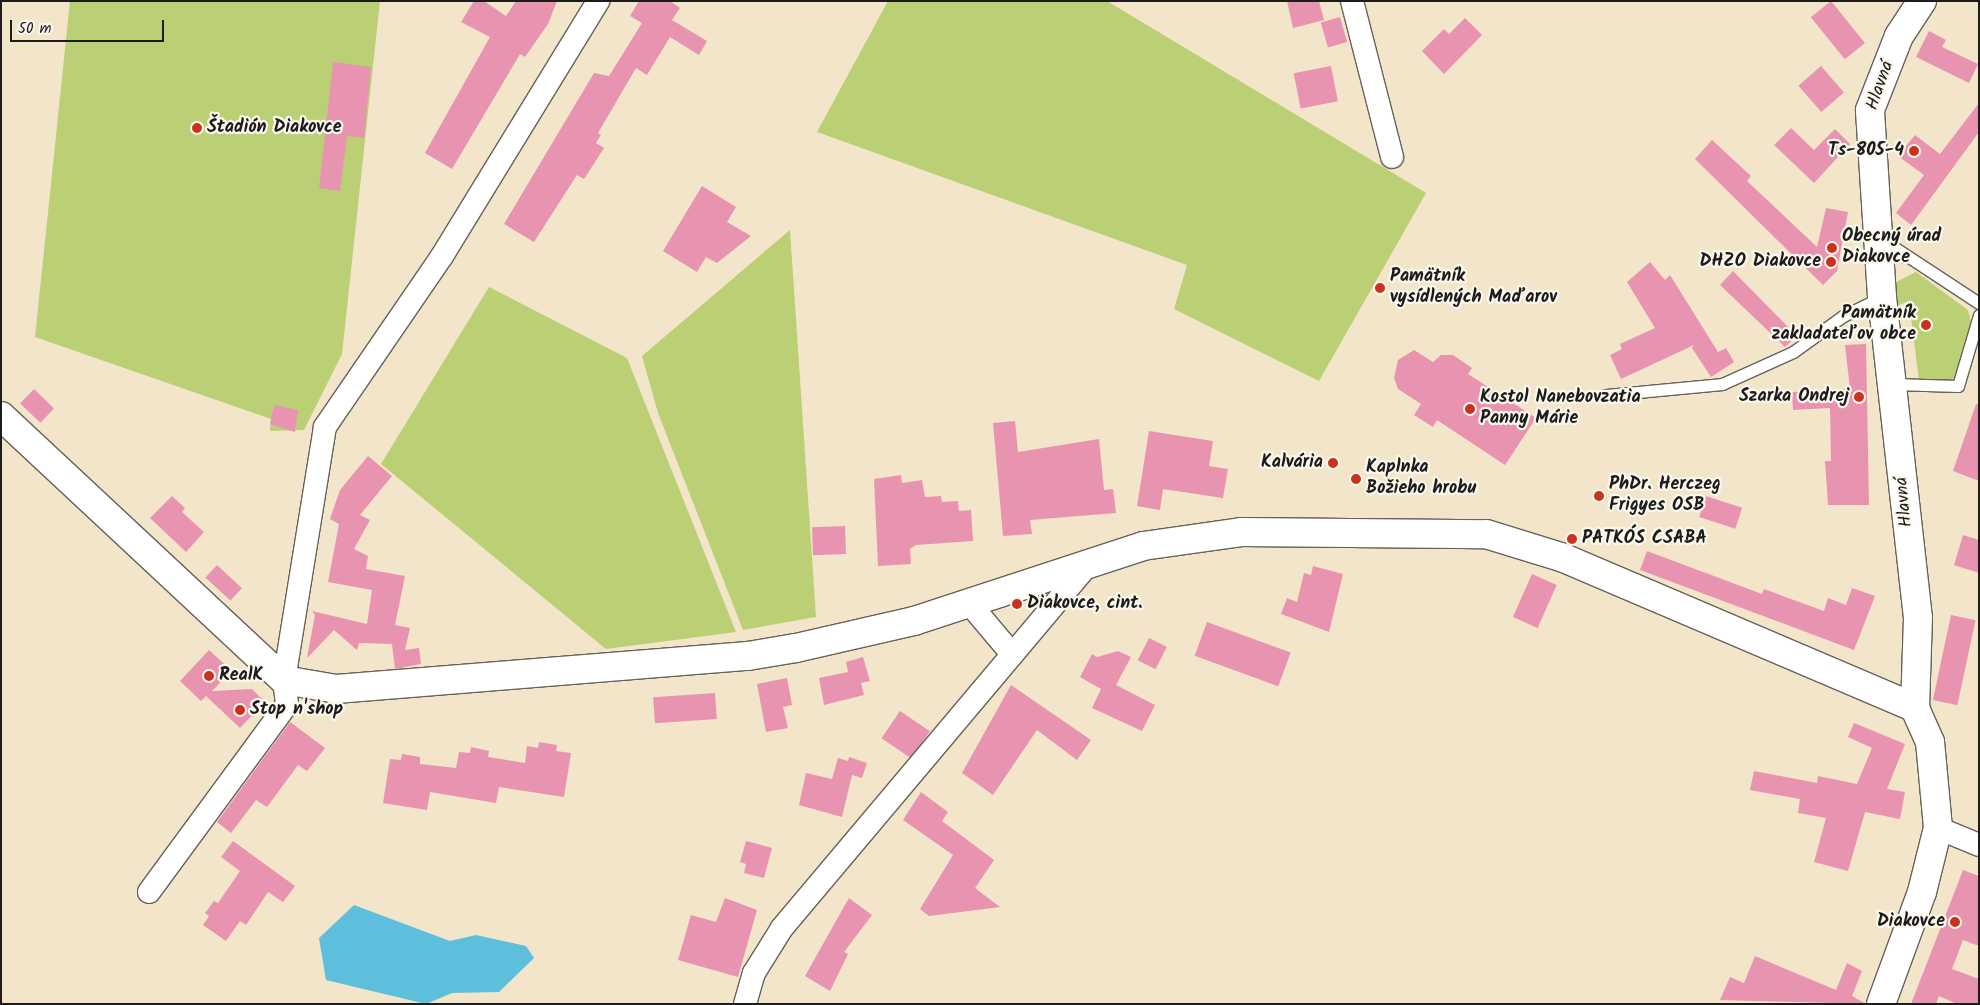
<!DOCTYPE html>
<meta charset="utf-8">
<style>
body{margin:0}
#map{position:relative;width:1980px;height:1005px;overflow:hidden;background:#f2e5ca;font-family:Kalam,sans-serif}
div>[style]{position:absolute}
.green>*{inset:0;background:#bbd074}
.water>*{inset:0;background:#5ebfdc}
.building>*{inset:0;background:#e894b1;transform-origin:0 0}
.roads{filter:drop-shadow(1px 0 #676259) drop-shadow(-1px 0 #676259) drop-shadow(0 1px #676259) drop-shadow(0 -1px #676259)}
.service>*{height:11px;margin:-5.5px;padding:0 5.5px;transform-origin:5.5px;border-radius:5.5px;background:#fff}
.minor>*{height:22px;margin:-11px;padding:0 11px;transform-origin:11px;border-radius:11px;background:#fff}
.tertiary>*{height:28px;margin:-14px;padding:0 14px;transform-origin:14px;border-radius:14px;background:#fff}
.dots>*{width:14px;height:14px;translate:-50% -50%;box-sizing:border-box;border:2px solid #fbf7ec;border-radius:50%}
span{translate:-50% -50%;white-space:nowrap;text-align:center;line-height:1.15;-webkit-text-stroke:4.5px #fbf7ec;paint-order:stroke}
.street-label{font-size:18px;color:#1c1c1c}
.poi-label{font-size:18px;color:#1c1c1c;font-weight:700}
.left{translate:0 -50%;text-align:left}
.right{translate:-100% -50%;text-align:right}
.frame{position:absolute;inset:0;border:2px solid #1c1c1c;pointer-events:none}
.scale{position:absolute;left:10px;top:20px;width:154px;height:22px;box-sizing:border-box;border:2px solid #1c1c1c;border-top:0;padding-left:6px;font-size:15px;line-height:18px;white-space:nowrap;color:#1c1c1c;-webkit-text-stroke:4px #fbf7ec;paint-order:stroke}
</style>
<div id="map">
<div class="green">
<i style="clip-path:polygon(70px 1px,380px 1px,342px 354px,304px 430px,270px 431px,271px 419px,35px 337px)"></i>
<i style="clip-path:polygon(888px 1px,1107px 1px,1426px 193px,1319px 381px,1174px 309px,1187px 265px,817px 132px)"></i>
<i style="clip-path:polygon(790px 230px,816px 617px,743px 630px,658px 413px,642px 356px)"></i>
<i style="clip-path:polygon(1916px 272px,1968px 310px,1971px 322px,1955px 378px,1944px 383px,1919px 381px,1909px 301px,1894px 307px,1894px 283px)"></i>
<i style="clip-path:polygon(489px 287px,627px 358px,736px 632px,606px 649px,381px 464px)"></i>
</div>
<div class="water">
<i style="clip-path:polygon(354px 905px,450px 941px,476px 935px,526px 946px,534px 958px,499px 992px,452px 993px,426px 1004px,326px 980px,319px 938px)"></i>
</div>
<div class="building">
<i style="clip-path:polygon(474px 1px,484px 1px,506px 16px,516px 1px,557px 1px,548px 24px,525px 57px,520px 54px,452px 169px,425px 153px,490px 37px,461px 22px)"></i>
<i style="clip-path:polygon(639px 1px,670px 1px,680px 8px,672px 20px,707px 41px,699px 55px,670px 37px,647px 75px,636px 68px,598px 133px,601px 135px,596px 143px,604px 148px,584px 179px,577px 175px,534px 242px,504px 224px,594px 73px,609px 76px,642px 23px,630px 16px)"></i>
<i style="clip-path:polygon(1287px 1px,1319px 1px,1324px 20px,1293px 28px)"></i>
<i style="left:1831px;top:1px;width:54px;height:26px;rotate:51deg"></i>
<i style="left:1340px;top:17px;width:26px;height:20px;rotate:74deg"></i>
<i style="clip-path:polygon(1465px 18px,1482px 35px,1444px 74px,1422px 51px,1444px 29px,1449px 34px)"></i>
<i style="clip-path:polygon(1929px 31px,1946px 40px,1942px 47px,1978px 64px,1969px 83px,1916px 57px)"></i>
<i style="clip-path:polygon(333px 62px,371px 67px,364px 138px,347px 136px,340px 191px,319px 188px)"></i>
<i style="left:1331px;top:66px;width:36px;height:38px;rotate:79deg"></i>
<i style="left:1821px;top:66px;width:35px;height:30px;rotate:49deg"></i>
<i style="clip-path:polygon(1979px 103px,1979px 132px,1911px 225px,1896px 213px,1924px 175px,1898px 156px,1915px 135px,1940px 154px)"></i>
<i style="clip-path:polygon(1791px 128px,1814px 150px,1835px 129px,1850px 144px,1814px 183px,1774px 145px)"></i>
<i style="clip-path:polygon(1712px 140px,1751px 176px,1747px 181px,1817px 247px,1826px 208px,1848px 212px,1837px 271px,1823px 285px,1695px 159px)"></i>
<i style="clip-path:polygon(702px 186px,736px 207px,727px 222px,751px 236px,717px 263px,706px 257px,697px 272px,663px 251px)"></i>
<i style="clip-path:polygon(1650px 262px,1665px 280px,1670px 275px,1718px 352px,1726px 348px,1734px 362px,1711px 377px,1692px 348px,1694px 345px,1621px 379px,1610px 355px,1622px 349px,1620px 344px,1655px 328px,1627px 282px)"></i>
<i style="clip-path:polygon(1733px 271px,1797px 336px,1785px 347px,1720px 285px)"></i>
<i style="clip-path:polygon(1866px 344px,1869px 505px,1828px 505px,1825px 461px,1831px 461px,1830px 408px,1793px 410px,1792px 392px,1850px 389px,1845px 345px)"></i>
<i style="clip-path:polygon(1414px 350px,1433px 362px,1441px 355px,1453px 355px,1472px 368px,1468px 374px,1536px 418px,1505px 465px,1437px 420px,1433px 427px,1414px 415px,1421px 404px,1398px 389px,1394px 378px,1398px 360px)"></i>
<i style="left:34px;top:389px;width:28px;height:20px;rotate:44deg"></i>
<i style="clip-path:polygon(1976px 404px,1979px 404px,1979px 481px,1953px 471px)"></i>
<i style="clip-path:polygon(274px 405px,298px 410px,295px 432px,270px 424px)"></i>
<i style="clip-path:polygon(1015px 421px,1018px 452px,1099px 439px,1104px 490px,1113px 489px,1116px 513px,1030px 520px,1032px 534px,1003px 536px,993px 423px)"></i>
<i style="clip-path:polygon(1149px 431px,1213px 441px,1209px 466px,1228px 469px,1223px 498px,1163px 489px,1160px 510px,1137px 506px)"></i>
<i style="clip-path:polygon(368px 456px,392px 476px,360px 515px,370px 520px,354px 549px,368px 556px,366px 569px,405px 576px,395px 625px,410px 628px,405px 650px,419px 648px,421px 664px,395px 669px,392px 644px,359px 643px,357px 650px,334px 630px,307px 658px,315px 615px,312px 611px,367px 624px,372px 590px,328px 582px,339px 524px,330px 519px,340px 490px)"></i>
<i style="clip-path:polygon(901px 475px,902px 483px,922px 480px,925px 497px,941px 496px,942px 502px,958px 501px,959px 511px,971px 510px,973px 541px,916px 545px,910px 549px,911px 564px,878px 566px,874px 479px)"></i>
<i style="clip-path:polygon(172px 496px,185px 508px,182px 512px,204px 532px,186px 552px,150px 518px)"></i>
<i style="left:1706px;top:496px;width:38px;height:22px;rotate:18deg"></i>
<i style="left:845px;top:526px;width:28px;height:33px;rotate:88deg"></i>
<i style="clip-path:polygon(1963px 535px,1979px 540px,1979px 573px,1954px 565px)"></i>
<i style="clip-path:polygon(1647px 551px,1762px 594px,1764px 589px,1824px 611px,1828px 598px,1846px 605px,1852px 588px,1875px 596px,1854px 650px,1640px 570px)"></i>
<i style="left:217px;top:565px;width:34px;height:17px;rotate:43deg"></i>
<i style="clip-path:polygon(1313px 566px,1343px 574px,1329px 632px,1281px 614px,1287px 598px,1297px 602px,1304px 573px,1311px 575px)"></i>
<i style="left:1532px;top:574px;width:27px;height:47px;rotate:24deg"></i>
<i style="left:1951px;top:615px;width:25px;height:87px;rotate:12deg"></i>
<i style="left:1207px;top:622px;width:89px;height:36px;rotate:20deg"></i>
<i style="left:1149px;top:638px;width:20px;height:25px;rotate:27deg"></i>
<i style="clip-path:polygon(209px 650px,232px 671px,212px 691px,252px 689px,265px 702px,240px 728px,206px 696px,201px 701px,180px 681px)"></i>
<i style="clip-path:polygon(1118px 651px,1131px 657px,1116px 685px,1155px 705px,1142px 731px,1092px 708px,1101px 689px,1080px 677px,1092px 654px,1097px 657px)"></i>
<i style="clip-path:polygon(863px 657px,870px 681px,861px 683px,864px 695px,824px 705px,819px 678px,848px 672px,846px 662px)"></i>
<i style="clip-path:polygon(787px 678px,792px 705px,783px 707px,788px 728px,766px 732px,757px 684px)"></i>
<i style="clip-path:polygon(1011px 685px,1091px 740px,1077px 760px,1037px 730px,993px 795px,962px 773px)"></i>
<i style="left:715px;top:693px;width:26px;height:62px;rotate:86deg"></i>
<i style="left:900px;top:711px;width:36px;height:33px;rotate:34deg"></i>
<i style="clip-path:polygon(290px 722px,325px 748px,307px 771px,298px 765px,267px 807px,256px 800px,231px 833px,217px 822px)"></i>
<i style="clip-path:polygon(1854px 723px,1905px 744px,1887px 789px,1905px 792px,1900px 819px,1865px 812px,1848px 871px,1814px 862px,1826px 818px,1798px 813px,1800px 799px,1750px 790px,1754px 771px,1817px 783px,1818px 776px,1857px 784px,1872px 748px,1848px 737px)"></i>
<i style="clip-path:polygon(539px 742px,557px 745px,556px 751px,571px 753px,564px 797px,499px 787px,496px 803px,430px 792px,427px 810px,383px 803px,390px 759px,401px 760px,402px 754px,420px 757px,420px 764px,456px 768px,459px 752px,470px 753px,471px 747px,489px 751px,488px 757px,525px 763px,527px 746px,538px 748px)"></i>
<i style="clip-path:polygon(849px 757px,867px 763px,862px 778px,852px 775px,842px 817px,799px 805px,806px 773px,832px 779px,838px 758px,848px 761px)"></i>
<i style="clip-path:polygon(921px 792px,948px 812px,942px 821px,994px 860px,975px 888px,1000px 907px,929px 916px,920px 909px,953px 855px,903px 820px)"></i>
<i style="clip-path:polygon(233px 841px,295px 886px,283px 902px,268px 892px,246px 925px,240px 921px,226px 941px,203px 925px,209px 916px,205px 913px,214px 901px,218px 903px,240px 871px,221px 857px)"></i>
<i style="clip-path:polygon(746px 841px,772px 848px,764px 878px,744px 873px,746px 864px,740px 862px)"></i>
<i style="clip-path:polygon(1963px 870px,1979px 876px,1979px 946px,1963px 940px,1952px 969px,1979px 979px,1979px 1004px,1957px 1004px,1939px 996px,1936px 1004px,1911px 1004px)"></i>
<i style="clip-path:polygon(725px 898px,757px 910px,738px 977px,678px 960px,691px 915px,716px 922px)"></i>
<i style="clip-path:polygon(849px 898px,872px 915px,844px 952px,848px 954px,830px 991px,805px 976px)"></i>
<i style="clip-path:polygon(1755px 956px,1836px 990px,1847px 963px,1862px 971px,1852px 996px,1866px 1004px,1720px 1000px,1730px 977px,1744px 983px)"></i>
</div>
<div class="roads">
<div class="service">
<i style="left:1880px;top:238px;width:118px;rotate:33.3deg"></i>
<i style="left:1893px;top:384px;width:65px;rotate:1.8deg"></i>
<i style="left:1958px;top:386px;width:74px;rotate:-73.5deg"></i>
<i style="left:1606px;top:395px;width:117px;rotate:-5.4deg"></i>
<i style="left:1722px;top:384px;width:78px;rotate:-24.3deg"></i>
<i style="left:1793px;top:352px;width:62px;rotate:-35.8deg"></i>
<i style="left:1843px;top:316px;width:43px;rotate:-26deg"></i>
</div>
<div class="minor">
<i style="left:1352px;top:1px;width:161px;rotate:75.6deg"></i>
<i style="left:969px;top:603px;width:67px;rotate:49.9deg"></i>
<i style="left:1938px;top:828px;width:44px;rotate:22.5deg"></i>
<i style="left:149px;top:892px;width:233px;rotate:-53.7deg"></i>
<i style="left:287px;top:704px;width:24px;rotate:-97deg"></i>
<i style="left:284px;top:680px;width:256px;rotate:-80.8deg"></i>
<i style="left:325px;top:427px;width:207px;rotate:-55.6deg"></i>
<i style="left:442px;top:256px;width:299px;rotate:-58.5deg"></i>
<i style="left:745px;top:1004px;width:32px;rotate:-74deg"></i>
<i style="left:754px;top:973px;width:53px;rotate:-58.1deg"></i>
<i style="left:782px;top:928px;width:476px;rotate:-49.9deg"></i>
</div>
<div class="tertiary">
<i style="left:1px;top:416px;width:387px;rotate:43deg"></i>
<i style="left:284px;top:680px;width:53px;rotate:9.8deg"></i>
<i style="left:336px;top:689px;width:413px;rotate:-4.6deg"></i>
<i style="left:748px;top:656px;width:49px;rotate:-9.5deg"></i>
<i style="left:796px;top:648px;width:121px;rotate:-12.9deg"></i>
<i style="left:914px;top:621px;width:241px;rotate:-18.1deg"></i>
<i style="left:1143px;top:546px;width:99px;rotate:-8.1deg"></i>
<i style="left:1241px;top:532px;width:245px;rotate:0.5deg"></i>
<i style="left:1486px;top:534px;width:82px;rotate:17.1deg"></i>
<i style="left:1564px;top:558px;width:382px;rotate:23.1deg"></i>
<i style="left:1881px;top:1004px;width:119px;rotate:-69.9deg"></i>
<i style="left:1922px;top:892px;width:66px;rotate:-76deg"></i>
<i style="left:1938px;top:828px;width:86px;rotate:-95.3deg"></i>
<i style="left:1930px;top:742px;width:37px;rotate:-114deg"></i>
<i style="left:1915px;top:708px;width:90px;rotate:-88.1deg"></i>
<i style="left:1918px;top:618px;width:323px;rotate:-96.4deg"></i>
<i style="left:1882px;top:297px;width:187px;rotate:-93.7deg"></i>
<i style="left:1870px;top:110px;width:79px;rotate:-68.6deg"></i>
<i style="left:1899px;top:36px;width:42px;rotate:-56.7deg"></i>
</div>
</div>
<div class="dots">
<i style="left:197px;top:128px;background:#c8321e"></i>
<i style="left:1914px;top:151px;background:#c8321e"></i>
<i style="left:1832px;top:248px;background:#c8321e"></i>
<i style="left:1831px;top:262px;background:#c8321e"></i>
<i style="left:1380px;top:288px;background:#c8321e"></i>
<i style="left:1926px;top:325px;background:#c8321e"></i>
<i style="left:1859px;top:397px;background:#c8321e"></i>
<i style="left:1470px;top:409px;background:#c8321e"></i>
<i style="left:1333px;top:463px;background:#c8321e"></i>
<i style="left:1356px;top:479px;background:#c8321e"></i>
<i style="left:1599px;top:496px;background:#c8321e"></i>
<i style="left:1572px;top:539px;background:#c8321e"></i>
<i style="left:1017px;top:604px;background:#c8321e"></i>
<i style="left:209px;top:676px;background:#c8321e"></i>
<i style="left:240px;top:710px;background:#c8321e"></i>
<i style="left:1955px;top:922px;background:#c8321e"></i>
</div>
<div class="street-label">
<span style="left:1881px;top:86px;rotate:-71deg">Hlavná</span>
<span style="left:1905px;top:502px;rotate:-96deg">Hlavná</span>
</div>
<div class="poi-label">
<span class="left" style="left:207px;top:128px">Štadión Diakovce</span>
<span class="right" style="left:1904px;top:151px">Ts-805-4</span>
<span class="left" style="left:1842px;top:248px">Obecný úrad<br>Diakovce</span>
<span class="right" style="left:1821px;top:262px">DHZO Diakovce</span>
<span class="left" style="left:1390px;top:288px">Pamätník<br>vysídlených Maďarov</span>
<span class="right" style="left:1916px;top:325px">Pamätník<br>zakladateľov obce</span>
<span class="right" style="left:1849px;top:397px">Szarka Ondrej</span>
<span class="left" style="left:1480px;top:409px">Kostol Nanebovzatia<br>Panny Márie</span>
<span class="right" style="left:1323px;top:463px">Kalvária</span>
<span class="left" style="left:1366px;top:479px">Kaplnka<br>Božieho hrobu</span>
<span class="left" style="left:1609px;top:496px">PhDr. Herczeg<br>Frigyes OSB</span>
<span class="left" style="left:1582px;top:539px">PATKÓS CSABA</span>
<span class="left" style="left:1027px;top:604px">Diakovce, cint.</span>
<span class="left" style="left:219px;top:676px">RealK</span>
<span class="left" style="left:250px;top:710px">Stop n'shop</span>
<span class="right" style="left:1945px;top:922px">Diakovce</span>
</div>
<div class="frame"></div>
<div class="scale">50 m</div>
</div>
